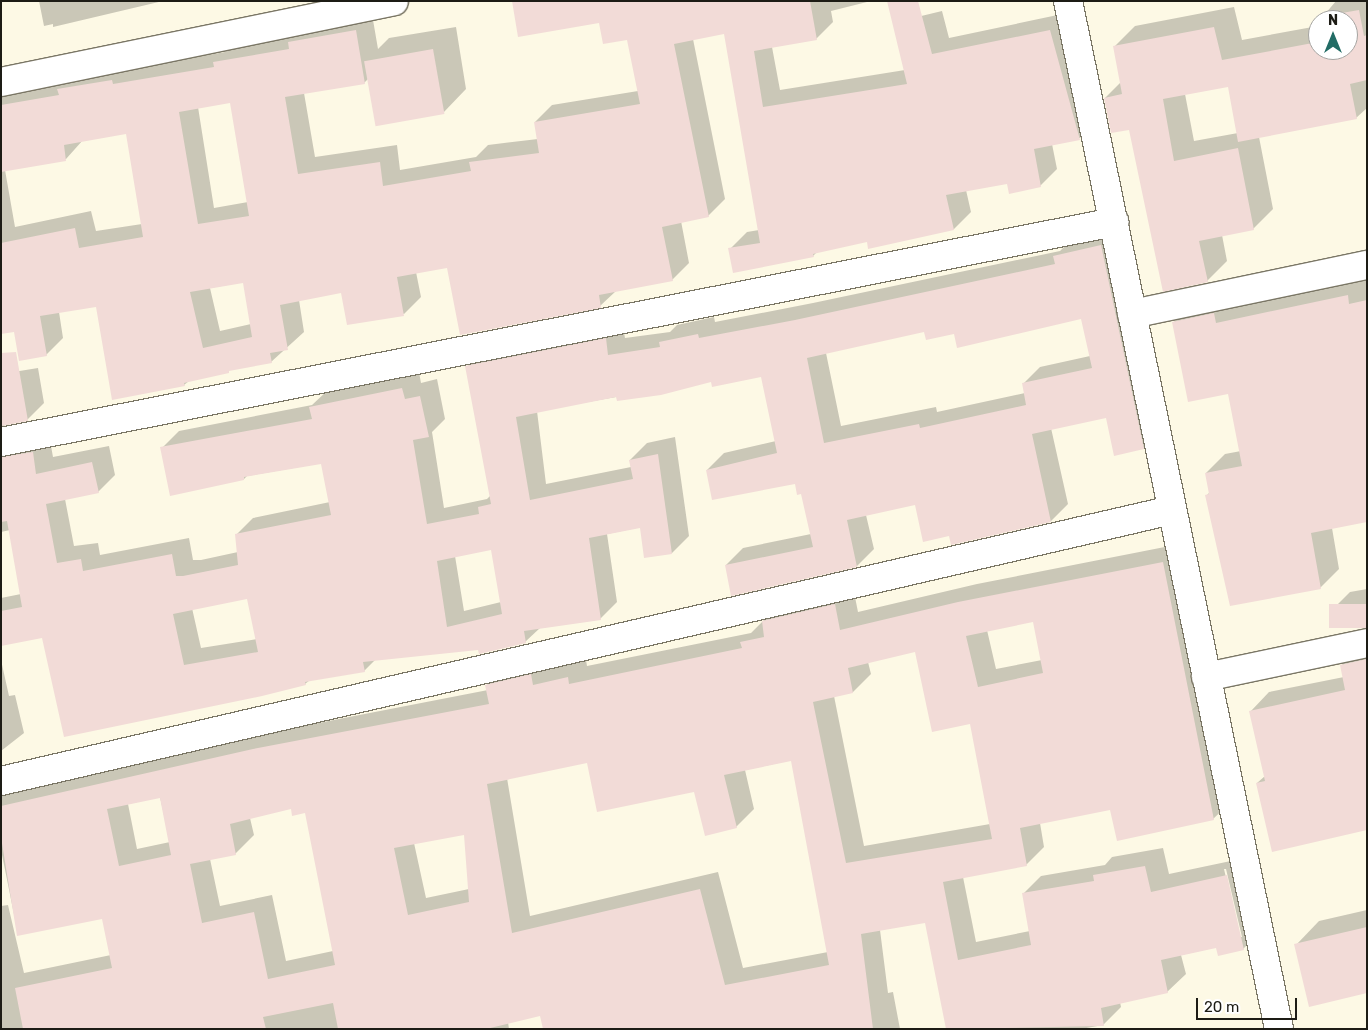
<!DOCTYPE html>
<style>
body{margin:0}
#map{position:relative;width:1368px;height:1030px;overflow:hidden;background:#fdf9e5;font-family:Rubik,sans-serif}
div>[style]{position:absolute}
.shadow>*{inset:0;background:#0003}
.building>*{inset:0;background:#f2dbd7;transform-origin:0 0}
.roads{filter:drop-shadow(1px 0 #7a7665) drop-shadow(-1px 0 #7a7665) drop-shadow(0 1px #7a7665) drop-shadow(0 -1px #7a7665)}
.minor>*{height:28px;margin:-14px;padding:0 14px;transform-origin:14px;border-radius:14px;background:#fff}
span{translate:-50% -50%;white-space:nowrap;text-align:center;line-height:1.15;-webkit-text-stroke:4px #fff;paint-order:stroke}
.frame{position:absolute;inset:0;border:2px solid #1d1c15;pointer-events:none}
.north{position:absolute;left:1308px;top:10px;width:50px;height:50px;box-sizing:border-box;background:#fff;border:1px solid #a5a4a1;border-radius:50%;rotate:0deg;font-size:14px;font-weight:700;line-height:20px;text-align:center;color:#1d1c15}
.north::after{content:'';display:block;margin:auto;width:18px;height:22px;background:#226c65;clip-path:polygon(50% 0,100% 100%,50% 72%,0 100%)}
.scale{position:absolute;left:1196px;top:998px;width:101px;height:22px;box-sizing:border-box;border:2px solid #1d1c15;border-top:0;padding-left:6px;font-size:15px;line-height:18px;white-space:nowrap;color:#1d1c15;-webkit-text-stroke:4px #fff;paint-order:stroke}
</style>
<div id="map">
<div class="shadow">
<i style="clip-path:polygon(39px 1px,163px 1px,53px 27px,53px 24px,44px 26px)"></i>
<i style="clip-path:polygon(evenodd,513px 1px,871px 1px,831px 11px,833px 22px,816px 39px,772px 47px,780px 90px,905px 70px,913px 18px,942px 11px,949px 38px,1067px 13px,1097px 121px,1080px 138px,1052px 144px,1057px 169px,1040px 186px,1008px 183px,966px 190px,971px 212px,954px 229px,868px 240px,817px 252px,813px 256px,730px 249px,747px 232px,759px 230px,725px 33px,693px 39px,725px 199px,708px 216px,681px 221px,689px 263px,672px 280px,616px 291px,600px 306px,448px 266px,416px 272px,421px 297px,404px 314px,342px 292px,299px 300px,304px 332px,271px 362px,232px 369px,189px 381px,184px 385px,97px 306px,59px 312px,63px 338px,46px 355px,15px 330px,1px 332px,1px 91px,225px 52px,232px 45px,372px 14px,378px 49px,389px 38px,456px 27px,466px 89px,443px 113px,368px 79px,364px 83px,304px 93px,315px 157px,397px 145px,400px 170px,476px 157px,488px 145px,538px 139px,535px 122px,552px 105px,638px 91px,628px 39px,600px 22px,513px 1px,231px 102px,248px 202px,214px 208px,198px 107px,231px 102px,513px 1px,127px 133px,142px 224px,96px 231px,91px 211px,15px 227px,5px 170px,66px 159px,83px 140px,127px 133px,513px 1px,244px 282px,251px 324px,220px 331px,210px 288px,244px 282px)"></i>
<i style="clip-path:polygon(evenodd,1336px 1px,1367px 1px,1367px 108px,1356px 118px,1259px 137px,1273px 209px,1253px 229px,1222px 235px,1227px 261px,1207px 281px,1130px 128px,1105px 98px,1121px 82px,1114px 47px,1135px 26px,1234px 7px,1242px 40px,1318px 26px,1318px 50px,1348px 50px,1348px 20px,1320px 20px,1336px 1px,1229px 85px,1238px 133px,1194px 141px,1185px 94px,1229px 85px)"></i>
<i style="clip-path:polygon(evenodd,1118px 229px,1160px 431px,1143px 448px,1107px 416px,1051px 428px,1068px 504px,1051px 521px,950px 535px,916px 503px,866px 515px,874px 549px,857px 566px,726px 565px,743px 548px,811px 534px,802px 493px,796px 483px,707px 470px,724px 453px,776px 441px,762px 376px,712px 380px,537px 411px,546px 484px,631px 467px,630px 460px,647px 443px,675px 437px,689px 536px,672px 553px,645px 556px,641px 527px,607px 534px,617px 602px,600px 619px,540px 628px,525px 642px,376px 659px,364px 671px,310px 680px,305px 684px,262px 694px,43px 637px,1px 645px,1px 598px,21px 594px,10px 530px,1px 532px,1px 374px,38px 368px,44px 403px,27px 420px,2px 426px,6px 436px,49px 435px,53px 457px,109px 446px,115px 475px,98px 492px,65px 499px,74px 546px,98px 543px,100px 555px,189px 538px,193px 560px,201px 560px,238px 552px,236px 535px,253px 518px,330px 502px,322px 463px,247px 476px,244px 479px,162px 448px,179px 431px,312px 405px,328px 390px,419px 372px,421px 383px,437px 379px,445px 419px,432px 432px,444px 508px,487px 499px,491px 495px,467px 367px,484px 350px,622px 322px,625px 338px,670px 332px,677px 325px,714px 317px,715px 322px,813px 303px,1060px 251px,1072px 239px,1118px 229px,1082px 317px,1090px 356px,1040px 367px,1023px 384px,1025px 393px,937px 412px,936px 407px,841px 426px,826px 353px,925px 330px,955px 332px,1082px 317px,1118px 229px,492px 548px,501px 602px,464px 611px,455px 556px,492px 548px,1118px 229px,248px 597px,257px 639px,201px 648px,192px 608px,248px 597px)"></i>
<i style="clip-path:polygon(1367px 276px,1367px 521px,1332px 528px,1339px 569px,1320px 588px,1207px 495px,1210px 492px,1206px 473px,1225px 454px,1241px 451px,1229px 393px,1174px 322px,1193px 303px)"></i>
<i style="clip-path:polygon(evenodd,1180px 544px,1232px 801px,1213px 819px,1111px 809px,1040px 823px,1044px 847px,1026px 865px,963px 877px,976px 942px,1030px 931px,1023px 894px,1041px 876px,1105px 865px,1112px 857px,1163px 848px,1169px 874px,1245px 858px,1261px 931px,1243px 949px,1217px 947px,1181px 955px,1186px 974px,1167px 992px,1120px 1002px,1121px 1007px,1103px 1025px,1081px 1029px,948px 1029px,926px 922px,880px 930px,888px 993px,893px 992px,900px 1029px,544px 1029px,541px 1014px,508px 1022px,509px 1029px,1px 1029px,1px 906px,8px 905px,24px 973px,111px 955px,103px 917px,18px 934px,1px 850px,1px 792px,272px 732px,488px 690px,487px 685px,505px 667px,551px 667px,586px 660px,587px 666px,751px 633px,781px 603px,853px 587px,858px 612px,977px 584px,1180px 544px,1034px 621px,1042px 660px,996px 669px,987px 630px,1034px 621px,1180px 544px,916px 650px,971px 722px,990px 824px,864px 846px,834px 696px,853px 692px,871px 674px,868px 662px,916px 650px,1180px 544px,792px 760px,828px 952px,743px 968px,718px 872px,530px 916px,507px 778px,588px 762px,695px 791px,736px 827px,754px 809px,745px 770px,792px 760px,1180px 544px,160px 797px,170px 842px,137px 849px,128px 804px,160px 797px,1180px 544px,292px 808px,306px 812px,333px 951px,286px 961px,272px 895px,220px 906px,210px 859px,235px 854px,254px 835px,250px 818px,292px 808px,1180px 544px,465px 834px,469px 889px,426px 898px,414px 843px,465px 834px,1180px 544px,1224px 869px,1226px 869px,1242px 937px,1240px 937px,1224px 869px)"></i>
<i style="clip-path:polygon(1367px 589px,1367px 628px,1331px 611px,1350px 592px)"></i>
<i style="clip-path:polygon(1367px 645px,1367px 788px,1257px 783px,1265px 776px,1251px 711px,1269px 692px,1344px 677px,1342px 665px,1360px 646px)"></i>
<i style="clip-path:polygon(1px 660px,9px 696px,15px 695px,24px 733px,1px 751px)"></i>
<i style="clip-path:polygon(1367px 910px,1367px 992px,1296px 945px,1319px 921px)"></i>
</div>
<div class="building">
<i style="clip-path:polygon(evenodd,512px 1px,810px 1px,817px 40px,754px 51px,763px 107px,907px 84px,887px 1px,918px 1px,932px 54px,1050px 30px,1080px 140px,1034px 149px,1041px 187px,1009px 194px,1007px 184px,946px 195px,954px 230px,868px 249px,867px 242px,813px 254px,814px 257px,733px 273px,728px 248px,760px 243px,724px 34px,674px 44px,709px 217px,662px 227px,673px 281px,599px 295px,601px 308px,460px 335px,447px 268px,397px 277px,404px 316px,347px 325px,341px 293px,280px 305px,288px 350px,270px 353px,272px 363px,229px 371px,229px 373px,184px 383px,185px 386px,112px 400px,96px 307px,40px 316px,47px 356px,19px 361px,14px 332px,1px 334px,1px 243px,75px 228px,79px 248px,143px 237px,126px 134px,64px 145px,66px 161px,1px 172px,1px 105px,59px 95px,57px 89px,112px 80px,113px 84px,214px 67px,213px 62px,289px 49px,288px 42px,356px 30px,365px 84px,285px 97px,298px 174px,380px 162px,383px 186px,471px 171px,469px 162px,539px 153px,534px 122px,640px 104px,627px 40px,603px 44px,599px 23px,518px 37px,512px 1px,230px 103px,249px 216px,198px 224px,179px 112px,230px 103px,512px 1px,243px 283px,252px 337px,203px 348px,190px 292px,243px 283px)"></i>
<i style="clip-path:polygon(1359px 10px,1364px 36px,1367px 35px,1367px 80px,1350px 84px,1357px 119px,1238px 142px,1228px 87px,1163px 99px,1174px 161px,1238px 148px,1254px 230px,1199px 241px,1208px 282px,1163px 292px,1129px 130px,1111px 133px,1104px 98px,1122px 94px,1113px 46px,1214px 27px,1222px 60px,1318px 42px,1318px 50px,1348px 50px,1348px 20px,1319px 20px,1319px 17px)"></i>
<i style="left:433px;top:49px;width:66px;height:70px;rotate:80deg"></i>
<i style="clip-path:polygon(evenodd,1101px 245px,1144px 449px,1114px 456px,1106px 418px,1032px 434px,1051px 522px,951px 545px,949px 536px,923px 542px,915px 505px,847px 520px,857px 567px,731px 596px,725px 565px,813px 547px,801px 494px,797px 495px,795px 484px,712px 500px,706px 470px,777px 453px,761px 377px,712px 387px,711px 382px,661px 395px,617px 401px,616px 397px,516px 417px,530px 500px,633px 479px,629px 460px,658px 454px,672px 554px,644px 558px,640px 528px,589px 538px,601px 620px,524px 631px,526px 643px,479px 654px,478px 650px,363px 662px,365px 672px,305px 682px,306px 685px,262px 696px,64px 737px,42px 638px,1px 646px,1px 611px,22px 607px,7px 521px,1px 522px,1px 457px,33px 452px,36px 474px,92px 462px,99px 493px,46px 504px,57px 563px,81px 559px,83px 571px,172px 554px,176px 576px,183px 576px,238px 565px,235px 534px,331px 515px,321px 464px,244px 477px,244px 480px,170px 496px,160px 447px,312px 419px,309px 407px,402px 388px,405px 399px,420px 396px,429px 437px,413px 440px,427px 524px,479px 514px,478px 507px,491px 504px,465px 366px,606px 338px,608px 355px,660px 347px,659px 342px,698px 334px,699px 338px,795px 320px,1055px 264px,1053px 256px,1101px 245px,1081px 319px,1092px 368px,1022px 383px,1026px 405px,920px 428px,919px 424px,824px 443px,807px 358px,924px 332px,926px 340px,954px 334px,957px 348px,1081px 319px,1101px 245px,491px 550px,502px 614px,447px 627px,437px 561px,491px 550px,1101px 245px,247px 599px,258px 652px,184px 665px,173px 614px,247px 599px)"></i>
<i style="clip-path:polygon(1348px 295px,1349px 304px,1367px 300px,1367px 522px,1311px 533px,1321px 589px,1230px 606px,1205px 495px,1209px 494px,1205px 473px,1242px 466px,1228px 394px,1188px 402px,1172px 322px,1214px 313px,1216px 323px)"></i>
<i style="clip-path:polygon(16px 352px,28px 421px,1px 426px,1px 353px)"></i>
<i style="clip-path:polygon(evenodd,1163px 562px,1214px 820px,1117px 841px,1110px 810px,1020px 828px,1027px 866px,943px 882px,958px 960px,1031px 945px,1022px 893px,1094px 881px,1093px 875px,1145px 866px,1151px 892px,1227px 875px,1244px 950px,1218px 956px,1216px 948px,1161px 960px,1168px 993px,1101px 1008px,1104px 1026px,946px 1029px,925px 923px,861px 934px,873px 1029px,543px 1029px,540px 1016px,486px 1029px,338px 1029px,333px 1003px,263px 1017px,266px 1029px,23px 1029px,15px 988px,112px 968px,102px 919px,17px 936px,1px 837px,1px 806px,253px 749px,489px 704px,485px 685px,531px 674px,533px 685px,568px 677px,569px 684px,742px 648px,740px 642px,764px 637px,762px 621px,835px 604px,840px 630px,958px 602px,1163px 562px,1033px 622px,1043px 673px,978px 687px,966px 636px,1033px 622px,1163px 562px,915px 652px,932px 732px,970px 724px,992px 839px,846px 863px,813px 702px,853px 693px,848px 668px,915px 652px,1163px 562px,791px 761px,829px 965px,725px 985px,700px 889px,512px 933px,487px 784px,587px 763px,597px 812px,694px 792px,705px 836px,737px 828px,724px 775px,791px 761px,1163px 562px,160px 798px,171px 855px,119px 866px,107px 809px,160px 798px,1163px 562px,291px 809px,292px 816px,305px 813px,335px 965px,268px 979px,254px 912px,202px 923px,190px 864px,236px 855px,230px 824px,291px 809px,1163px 562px,464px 835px,469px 902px,408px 915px,394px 848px,464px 835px)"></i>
<i style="left:1367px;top:604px;width:24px;height:38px;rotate:90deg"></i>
<i style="clip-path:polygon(1367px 659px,1367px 830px,1272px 852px,1256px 783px,1265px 781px,1249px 711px,1345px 690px,1340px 665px)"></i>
<i style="clip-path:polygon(1367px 927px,1367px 993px,1309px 1007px,1294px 944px)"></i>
</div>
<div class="roads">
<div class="minor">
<i style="left:1068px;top:1px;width:1049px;rotate:78.4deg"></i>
<i style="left:1px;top:82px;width:401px;rotate:-11.6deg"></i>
<i style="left:1132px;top:314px;width:240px;rotate:-11.8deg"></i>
<i style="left:1px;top:442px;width:1135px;rotate:-11.18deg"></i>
<i style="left:1206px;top:677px;width:165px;rotate:-11.9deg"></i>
<i style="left:1px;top:781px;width:1202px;rotate:-13.03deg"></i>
</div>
</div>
<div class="frame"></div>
<div class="north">N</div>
<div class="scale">20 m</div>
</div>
